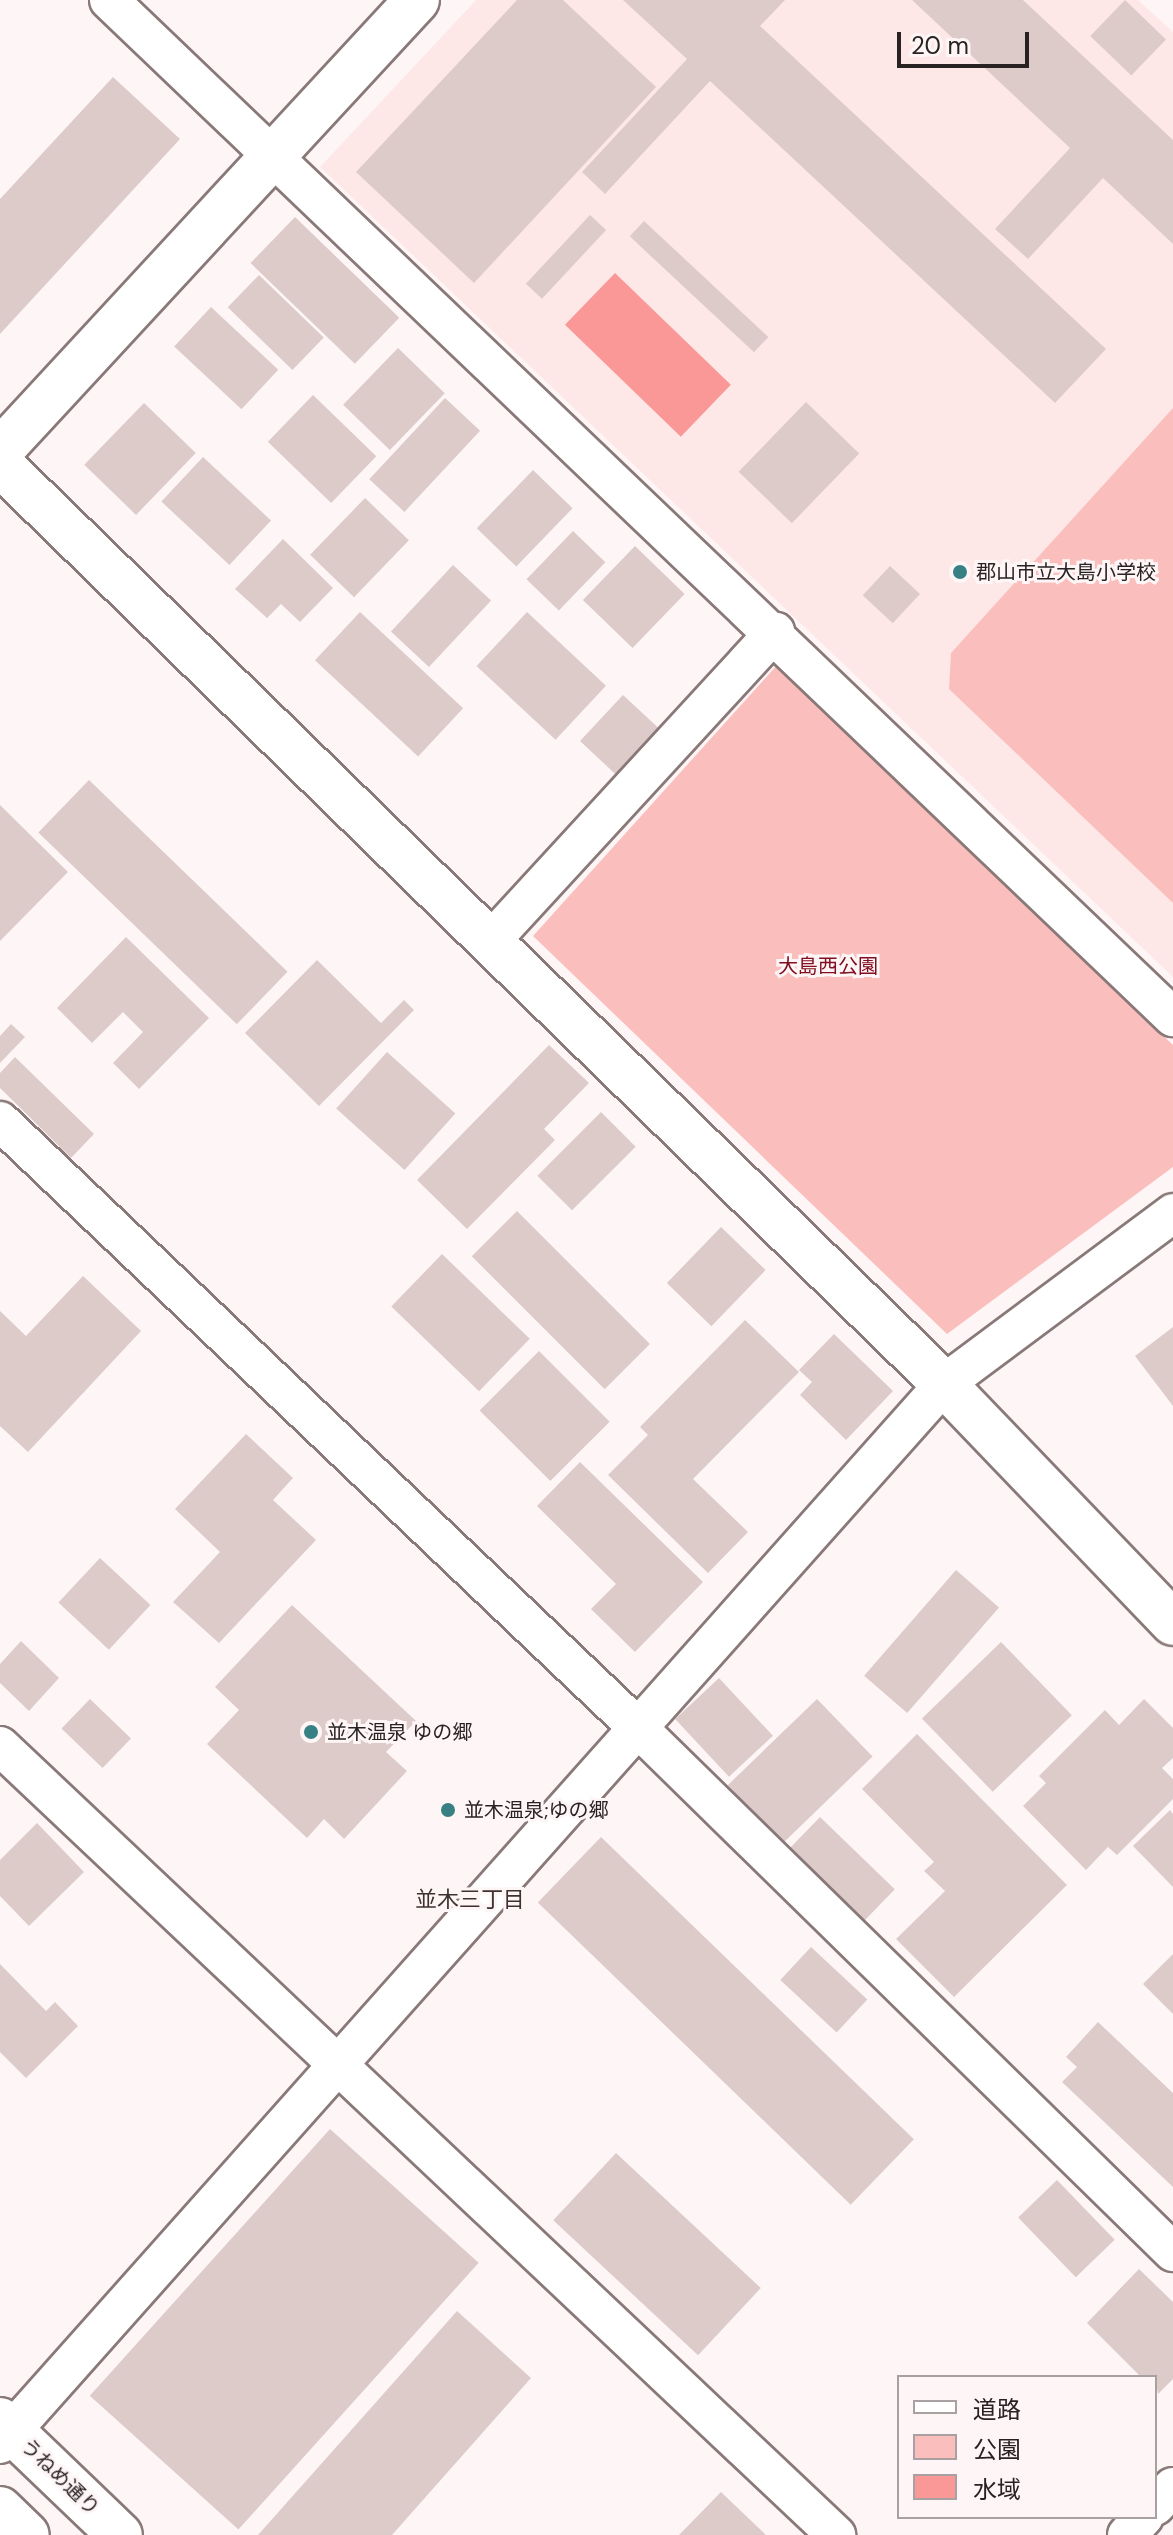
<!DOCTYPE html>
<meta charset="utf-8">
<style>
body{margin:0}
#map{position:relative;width:1173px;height:2535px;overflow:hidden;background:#fef6f6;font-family:"DM Sans","Noto Sans JP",sans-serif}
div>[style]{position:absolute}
.built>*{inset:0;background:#fee8e7}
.green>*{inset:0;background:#fabfbd}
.water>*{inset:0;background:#f99897;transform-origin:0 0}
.building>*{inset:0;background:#ddcbca;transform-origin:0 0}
.roads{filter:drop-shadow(2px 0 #897978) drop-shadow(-2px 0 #897978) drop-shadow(0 2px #897978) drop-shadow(0 -2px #897978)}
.minor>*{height:38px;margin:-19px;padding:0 19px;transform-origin:19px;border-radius:19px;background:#fff}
.tertiary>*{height:44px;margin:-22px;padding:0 22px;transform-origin:22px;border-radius:22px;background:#fff}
.dots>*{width:22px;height:22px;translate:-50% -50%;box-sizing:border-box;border:4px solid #fef6f6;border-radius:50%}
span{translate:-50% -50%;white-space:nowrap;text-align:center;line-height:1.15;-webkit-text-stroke:6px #fef6f6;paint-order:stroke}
.poi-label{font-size:20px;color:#292222}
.left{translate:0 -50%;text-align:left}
.park-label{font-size:20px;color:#820f21}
.street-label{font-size:20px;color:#292222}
.neighbourhood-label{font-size:22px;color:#3e3130}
.legend{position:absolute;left:897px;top:2375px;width:260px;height:144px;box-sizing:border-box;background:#fef6f6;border:2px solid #a9a1a1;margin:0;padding:10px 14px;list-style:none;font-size:24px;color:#292222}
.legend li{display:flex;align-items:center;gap:16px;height:40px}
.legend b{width:40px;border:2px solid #a9a1a1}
.scale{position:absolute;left:897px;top:32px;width:132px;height:36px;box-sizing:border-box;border:4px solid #292222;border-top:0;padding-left:10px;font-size:24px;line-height:28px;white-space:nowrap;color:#292222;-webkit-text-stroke:6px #fef6f6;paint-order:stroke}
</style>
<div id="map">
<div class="built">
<i style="clip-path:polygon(476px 0,1138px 0,1173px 32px,1173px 977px,320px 167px)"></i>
</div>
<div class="green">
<i style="clip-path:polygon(1173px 408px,1173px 903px,949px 689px,951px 653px)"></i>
<i style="clip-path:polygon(778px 664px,1173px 1045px,1173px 1167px,947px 1334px,533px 936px)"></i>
</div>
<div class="water">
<i style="left:615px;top:273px;width:161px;height:72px;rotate:44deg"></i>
</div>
<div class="building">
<i style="clip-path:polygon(517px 0,563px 0,656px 87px,474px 283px,356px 172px)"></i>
<i style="clip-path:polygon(623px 0,785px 0,760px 26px,1106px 349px,1055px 403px,710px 81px,605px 194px,582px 172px,687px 59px)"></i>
<i style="clip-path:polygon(912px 0,1023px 0,1173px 140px,1173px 244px,1103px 178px,1028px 259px,995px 229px,1070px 148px)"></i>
<i style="left:1125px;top:0;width:57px;height:50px;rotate:44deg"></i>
<i style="clip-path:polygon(113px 77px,180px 139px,0 334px,0 199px)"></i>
<i style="left:590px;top:215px;width:22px;height:94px;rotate:43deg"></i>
<i style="left:295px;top:217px;width:145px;height:64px;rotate:44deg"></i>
<i style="left:644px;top:221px;width:170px;height:21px;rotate:43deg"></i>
<i style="left:259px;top:275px;width:90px;height:45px;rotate:44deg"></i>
<i style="left:211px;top:307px;width:92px;height:54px;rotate:43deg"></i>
<i style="left:398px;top:348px;width:65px;height:79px;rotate:44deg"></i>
<i style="left:313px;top:395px;width:88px;height:65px;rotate:44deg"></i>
<i style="left:445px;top:398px;width:48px;height:111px;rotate:43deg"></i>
<i style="left:806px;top:402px;width:74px;height:97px;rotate:44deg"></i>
<i style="left:144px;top:403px;width:72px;height:86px;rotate:44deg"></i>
<i style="left:203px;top:457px;width:93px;height:61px;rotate:43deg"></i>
<i style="left:533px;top:470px;width:55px;height:81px;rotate:44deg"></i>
<i style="left:365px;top:498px;width:61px;height:79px;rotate:44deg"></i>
<i style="left:573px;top:531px;width:45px;height:67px;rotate:44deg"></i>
<i style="clip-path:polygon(283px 539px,333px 588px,300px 622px,281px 604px,267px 618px,235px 589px)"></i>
<i style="left:635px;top:546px;width:69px;height:75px;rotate:44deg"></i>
<i style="left:453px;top:565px;width:52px;height:91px;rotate:43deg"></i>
<i style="left:890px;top:566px;width:41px;height:40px;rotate:43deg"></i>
<i style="left:360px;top:612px;width:141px;height:66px;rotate:43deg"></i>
<i style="left:527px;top:612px;width:108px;height:74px;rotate:43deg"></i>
<i style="left:623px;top:695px;width:50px;height:63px;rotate:43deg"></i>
<i style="left:89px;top:780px;width:276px;height:73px;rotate:44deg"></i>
<i style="clip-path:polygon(0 805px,68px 872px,0 941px)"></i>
<i style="clip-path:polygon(126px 937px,209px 1018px,139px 1089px,113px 1063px,143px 1032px,123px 1012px,92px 1043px,57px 1008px)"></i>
<i style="clip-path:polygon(317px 960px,381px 1023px,404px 1000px,414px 1010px,319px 1106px,245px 1033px)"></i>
<i style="clip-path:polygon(11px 1024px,25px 1037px,0 1063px,0 1036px)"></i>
<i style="clip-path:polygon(549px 1045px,589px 1083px,544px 1129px,555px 1140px,467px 1229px,417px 1180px)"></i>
<i style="left:387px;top:1052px;width:92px;height:76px;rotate:42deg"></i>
<i style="clip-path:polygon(15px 1057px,94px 1134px,71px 1158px,0 1088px,0 1073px)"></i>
<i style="left:601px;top:1112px;width:49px;height:90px;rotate:45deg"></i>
<i style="left:517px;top:1211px;width:188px;height:64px;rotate:45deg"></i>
<i style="left:721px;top:1227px;width:62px;height:78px;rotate:44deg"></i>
<i style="left:442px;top:1254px;width:122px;height:73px;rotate:44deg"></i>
<i style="clip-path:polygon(83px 1276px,141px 1331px,28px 1452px,0 1426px,0 1311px,26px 1336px)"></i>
<i style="clip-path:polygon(745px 1320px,799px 1372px,693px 1479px,748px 1532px,708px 1573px,608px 1475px,648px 1435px,640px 1427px)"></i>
<i style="clip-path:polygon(1173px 1327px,1173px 1406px,1135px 1356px)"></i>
<i style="clip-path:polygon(834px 1334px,893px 1391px,846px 1440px,800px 1395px,812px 1382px,799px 1370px)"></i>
<i style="left:539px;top:1351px;width:100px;height:84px;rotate:45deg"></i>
<i style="clip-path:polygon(246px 1434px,293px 1478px,273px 1500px,316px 1540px,219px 1643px,173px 1602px,220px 1552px,175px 1509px)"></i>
<i style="clip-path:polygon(580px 1462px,703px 1582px,635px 1652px,591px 1609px,616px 1584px,537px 1506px)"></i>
<i style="left:100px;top:1558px;width:69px;height:61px;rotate:43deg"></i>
<i style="left:956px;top:1570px;width:57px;height:140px;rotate:41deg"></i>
<i style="clip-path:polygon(292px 1605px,416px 1721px,386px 1752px,407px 1771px,344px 1839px,324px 1819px,307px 1838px,207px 1744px,239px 1710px,215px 1687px)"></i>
<i style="clip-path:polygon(21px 1641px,59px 1678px,29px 1711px,0 1683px,0 1664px)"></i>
<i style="left:1001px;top:1642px;width:102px;height:110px;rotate:46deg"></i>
<i style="left:719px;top:1678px;width:79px;height:60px;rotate:47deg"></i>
<i style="left:90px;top:1699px;width:57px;height:41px;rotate:44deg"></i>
<i style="left:817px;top:1699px;width:80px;height:124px;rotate:46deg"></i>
<i style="clip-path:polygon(1144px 1699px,1173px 1728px,1173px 1758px,1162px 1768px,1173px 1779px,1173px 1799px,1117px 1855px,1108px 1847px,1086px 1870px,1023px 1806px,1046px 1783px,1039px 1776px,1105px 1710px,1119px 1725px)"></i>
<i style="clip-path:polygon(917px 1734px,1067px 1885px,954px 1997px,896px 1939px,945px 1891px,924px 1871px,934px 1862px,862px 1789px)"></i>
<i style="clip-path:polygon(1170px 1810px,1173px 1814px,1173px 1887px,1133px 1846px)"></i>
<i style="left:820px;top:1817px;width:104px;height:46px;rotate:44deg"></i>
<i style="clip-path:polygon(37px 1823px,84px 1872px,29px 1926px,0 1896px,0 1860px)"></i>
<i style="left:601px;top:1837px;width:435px;height:91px;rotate:44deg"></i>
<i style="left:811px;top:1947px;width:77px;height:45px;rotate:43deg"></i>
<i style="clip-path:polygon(1173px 1954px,1173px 2014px,1143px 1984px)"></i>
<i style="clip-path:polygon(0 1964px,46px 2011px,55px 2002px,78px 2026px,26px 2078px,0 2052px)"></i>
<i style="clip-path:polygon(1098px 2022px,1173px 2093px,1173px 2187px,1062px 2082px,1077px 2067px,1066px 2057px)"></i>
<i style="left:330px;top:2129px;width:200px;height:359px;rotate:42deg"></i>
<i style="left:616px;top:2153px;width:198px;height:92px;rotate:43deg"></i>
<i style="left:1057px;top:2180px;width:83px;height:54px;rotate:46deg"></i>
<i style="clip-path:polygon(1139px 2269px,1173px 2302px,1173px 2379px,1158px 2394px,1155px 2377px,1141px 2377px,1087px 2323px)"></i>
<i style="clip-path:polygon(457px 2311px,531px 2378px,392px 2535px,258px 2535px)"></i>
<i style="clip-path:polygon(721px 2492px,766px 2535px,679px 2535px)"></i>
</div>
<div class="roads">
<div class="minor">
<i style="left:109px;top:0;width:1472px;rotate:43.71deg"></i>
<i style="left:489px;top:943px;width:423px;rotate:-47.4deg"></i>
<i style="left:0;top:1121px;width:878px;rotate:43.57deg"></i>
<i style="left:636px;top:1726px;width:752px;rotate:44.41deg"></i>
<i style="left:0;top:1746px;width:1150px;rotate:43.34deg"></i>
<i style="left:0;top:2444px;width:1419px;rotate:-48.31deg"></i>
<i style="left:944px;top:1384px;width:286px;rotate:-36.7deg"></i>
<i style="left:1155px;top:2506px;width:26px;rotate:-47deg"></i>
<i style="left:1127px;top:2535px;width:25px;rotate:-47deg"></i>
</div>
<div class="tertiary">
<i style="left:0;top:451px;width:614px;rotate:-47.24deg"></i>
<i style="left:0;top:464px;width:1318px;rotate:44.26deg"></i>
<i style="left:944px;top:1384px;width:331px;rotate:46.2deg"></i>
<i style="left:0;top:2420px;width:166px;rotate:43.8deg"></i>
<i style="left:0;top:2509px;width:37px;rotate:44deg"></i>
</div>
</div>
<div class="dots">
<i style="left:960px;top:572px;background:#378084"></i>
<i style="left:311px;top:1732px;background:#378084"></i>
<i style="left:448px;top:1810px;background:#378084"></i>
</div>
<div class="poi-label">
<span class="left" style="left:976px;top:572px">郡山市立大島小学校</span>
<span class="left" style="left:327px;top:1732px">並木温泉 ゆの郷</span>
<span class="left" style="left:464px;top:1810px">並木温泉;ゆの郷</span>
</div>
<div class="park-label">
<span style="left:828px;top:966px">大島西公園</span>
</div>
<div class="street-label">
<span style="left:60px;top:2477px;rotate:44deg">うねめ通り</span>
</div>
<div class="neighbourhood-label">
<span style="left:470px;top:1900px">並木三丁目</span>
</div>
<ul class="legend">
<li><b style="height:10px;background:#fff"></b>道路</li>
<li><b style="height:22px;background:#fabfbd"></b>公園</li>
<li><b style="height:22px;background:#f99897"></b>水域</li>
</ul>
<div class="scale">20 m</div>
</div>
